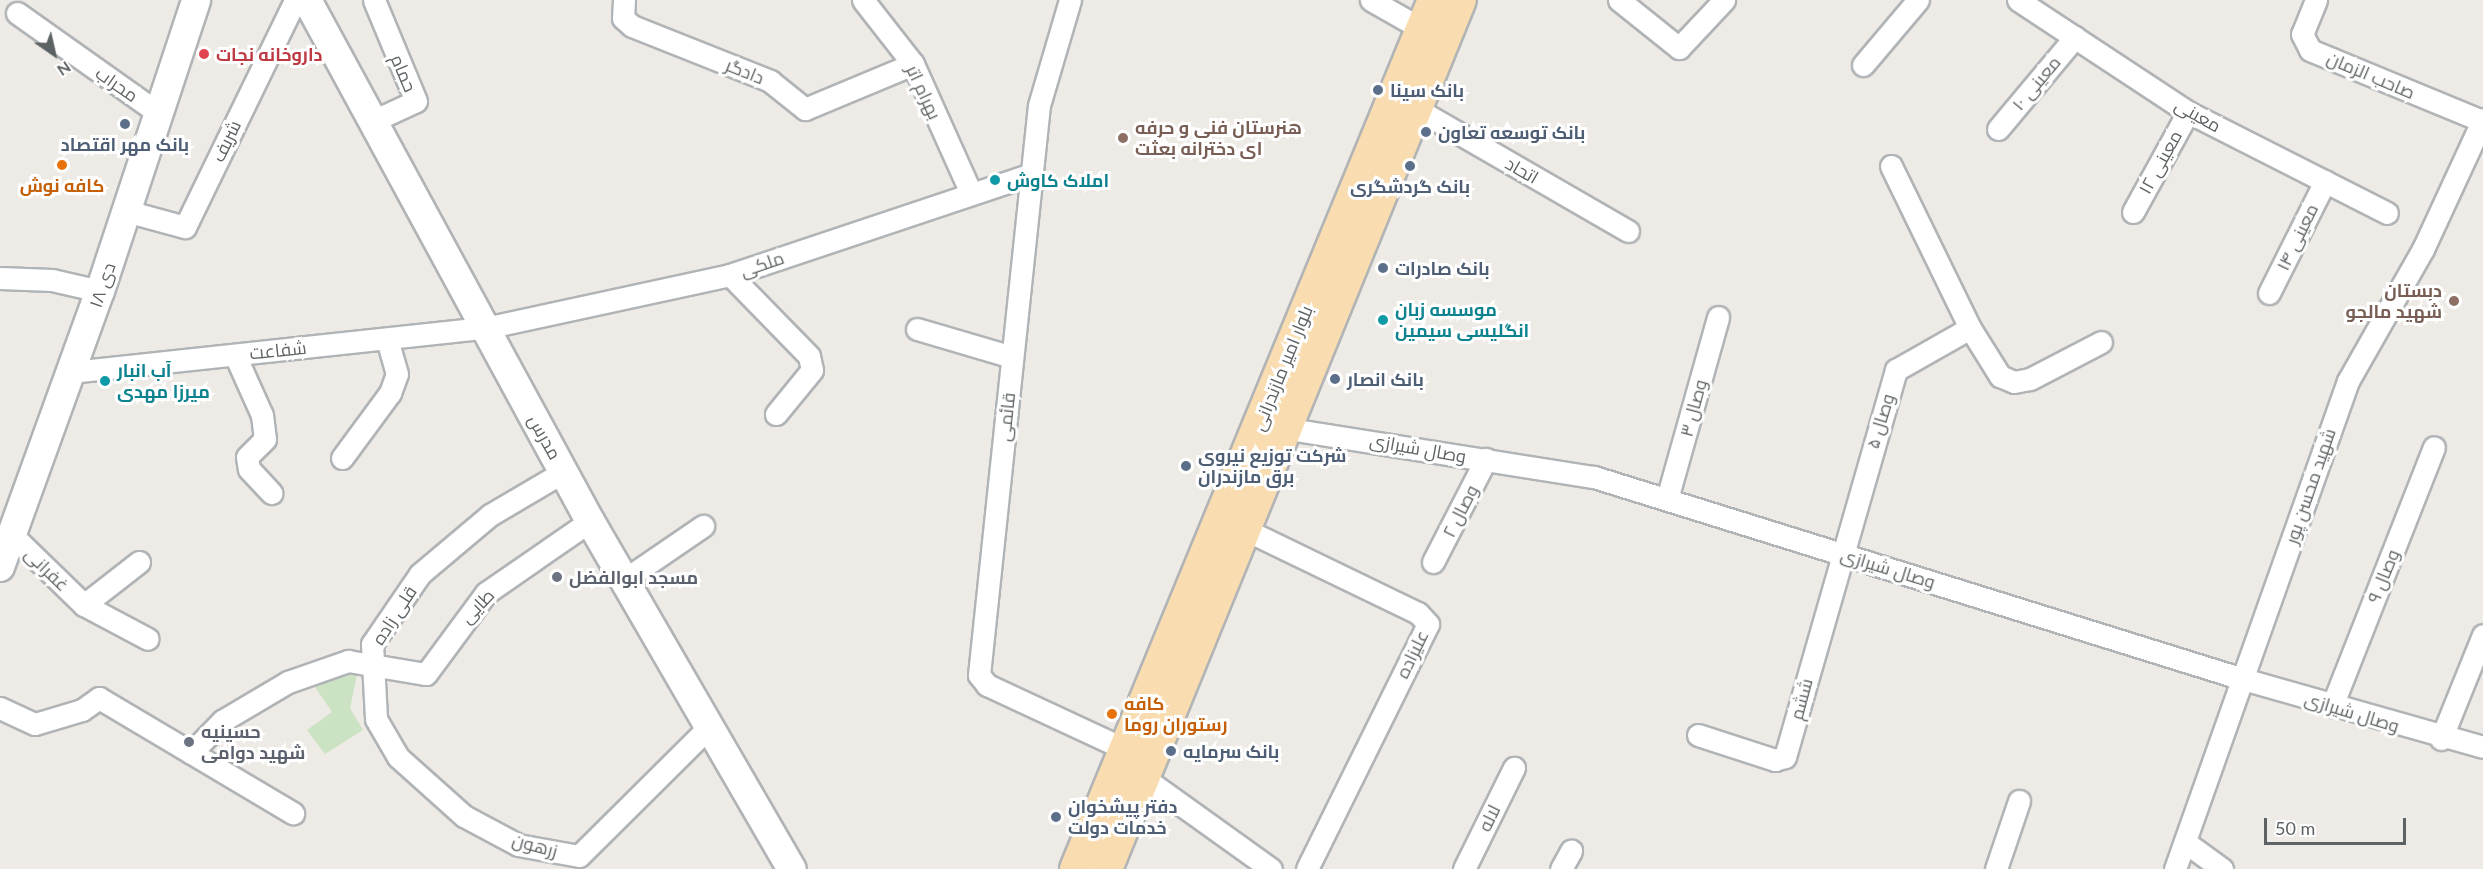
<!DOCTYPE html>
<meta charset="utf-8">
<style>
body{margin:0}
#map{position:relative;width:2483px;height:869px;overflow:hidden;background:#eeeae5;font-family:Lato,Cairo,sans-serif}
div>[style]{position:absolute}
.green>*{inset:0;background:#cbe3c3}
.roads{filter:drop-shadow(2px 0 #b0b4b6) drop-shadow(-2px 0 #b0b4b6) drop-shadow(0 2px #b0b4b6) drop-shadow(0 -2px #b0b4b6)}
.minor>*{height:21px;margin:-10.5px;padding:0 10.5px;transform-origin:10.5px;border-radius:10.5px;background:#fff}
.secondary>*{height:28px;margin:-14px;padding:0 14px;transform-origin:14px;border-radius:14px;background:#fff}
.primary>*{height:32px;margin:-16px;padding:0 16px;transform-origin:16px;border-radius:16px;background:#f9dcaf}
.dots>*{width:16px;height:16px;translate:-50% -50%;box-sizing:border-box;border:3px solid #fff;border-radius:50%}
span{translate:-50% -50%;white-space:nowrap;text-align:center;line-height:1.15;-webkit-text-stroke:6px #fff;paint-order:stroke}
.health-label{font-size:18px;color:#be3a42;font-weight:700}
.left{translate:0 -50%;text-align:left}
.street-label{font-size:18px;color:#5d6264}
.service-label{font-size:18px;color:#4e5e75;font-weight:700}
.education-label{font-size:18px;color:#785e54;font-weight:700}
.right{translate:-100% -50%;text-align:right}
.culture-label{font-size:18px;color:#0d838f;font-weight:700}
.food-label{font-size:18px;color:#c56008;font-weight:700}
.worship-label{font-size:18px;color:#5b616d;font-weight:700}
.north{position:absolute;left:24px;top:24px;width:60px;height:60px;-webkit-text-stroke:4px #fff;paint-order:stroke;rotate:146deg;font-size:16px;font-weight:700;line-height:24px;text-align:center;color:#5d6264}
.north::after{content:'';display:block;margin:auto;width:21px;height:27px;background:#5d6264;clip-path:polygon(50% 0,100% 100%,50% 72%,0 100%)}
.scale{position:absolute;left:2264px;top:818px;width:142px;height:27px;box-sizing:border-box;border:3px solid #5d6264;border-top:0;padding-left:8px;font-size:18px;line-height:21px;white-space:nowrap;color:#5d6264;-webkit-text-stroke:4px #fff;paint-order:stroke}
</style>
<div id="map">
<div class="green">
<i style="clip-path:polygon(350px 665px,358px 670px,350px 708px,363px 730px,325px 754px,307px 730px,332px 712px,315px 687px)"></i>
</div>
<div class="roads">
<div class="minor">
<i style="left:624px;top:0;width:18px;rotate:93deg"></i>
<i style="left:623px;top:18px;width:12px;rotate:42deg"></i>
<i style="left:632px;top:26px;width:149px;rotate:21.7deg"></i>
<i style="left:770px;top:81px;width:45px;rotate:38.7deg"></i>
<i style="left:805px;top:109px;width:117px;rotate:-22.6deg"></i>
<i style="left:863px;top:0;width:81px;rotate:52deg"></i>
<i style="left:913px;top:64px;width:141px;rotate:65.8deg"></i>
<i style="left:1070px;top:0;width:109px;rotate:106.4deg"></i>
<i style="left:1039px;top:105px;width:573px;rotate:96.01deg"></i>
<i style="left:979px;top:675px;width:13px;rotate:51deg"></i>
<i style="left:987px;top:685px;width:152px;rotate:24.9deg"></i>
<i style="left:1371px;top:0;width:59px;rotate:29.6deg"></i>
<i style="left:1619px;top:0;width:77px;rotate:38.7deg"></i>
<i style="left:1679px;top:48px;width:66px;rotate:-46.8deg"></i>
<i style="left:2018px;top:0;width:204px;rotate:33.4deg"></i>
<i style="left:2188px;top:112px;width:223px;rotate:26.9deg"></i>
<i style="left:2316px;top:0;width:37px;rotate:112deg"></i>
<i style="left:2302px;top:34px;width:18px;rotate:63deg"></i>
<i style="left:2310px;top:50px;width:186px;rotate:22.4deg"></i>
<i style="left:17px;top:13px;width:173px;rotate:35.3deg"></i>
<i style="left:1863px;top:65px;width:85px;rotate:-49.8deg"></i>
<i style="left:1415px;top:108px;width:246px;rotate:30deg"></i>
<i style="left:373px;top:121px;width:47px;rotate:-24.9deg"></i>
<i style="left:416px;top:101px;width:109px;rotate:-112.6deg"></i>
<i style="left:1998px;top:129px;width:120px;rotate:-50.1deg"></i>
<i style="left:1891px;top:166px;width:180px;rotate:64deg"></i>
<i style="left:1970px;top:328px;width:57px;rotate:58deg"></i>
<i style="left:2000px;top:376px;width:15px;rotate:23deg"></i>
<i style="left:2014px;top:382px;width:16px;rotate:-11deg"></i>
<i style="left:2030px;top:379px;width:80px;rotate:-27.5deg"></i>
<i style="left:126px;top:211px;width:61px;rotate:15.2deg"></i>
<i style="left:185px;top:227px;width:252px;rotate:-64.1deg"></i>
<i style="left:2133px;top:212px;width:114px;rotate:-61.2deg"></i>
<i style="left:730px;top:275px;width:113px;rotate:45.7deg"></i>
<i style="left:809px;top:356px;width:14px;rotate:78deg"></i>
<i style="left:812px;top:370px;width:57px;rotate:129.3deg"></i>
<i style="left:0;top:278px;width:52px;rotate:2.2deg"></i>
<i style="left:52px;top:280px;width:49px;rotate:12.9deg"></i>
<i style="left:2269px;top:293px;width:125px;rotate:-63.4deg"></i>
<i style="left:917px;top:329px;width:99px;rotate:16.4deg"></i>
<i style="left:235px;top:355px;width:66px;rotate:65.8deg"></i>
<i style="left:262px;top:415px;width:24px;rotate:83deg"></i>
<i style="left:265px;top:439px;width:25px;rotate:135deg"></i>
<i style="left:247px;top:457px;width:12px;rotate:81deg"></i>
<i style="left:249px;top:469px;width:33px;rotate:47deg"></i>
<i style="left:71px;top:372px;width:416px;rotate:-6.1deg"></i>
<i style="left:485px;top:328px;width:251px;rotate:-12.2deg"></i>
<i style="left:730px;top:275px;width:318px;rotate:-18.5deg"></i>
<i style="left:1283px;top:428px;width:315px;rotate:9deg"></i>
<i style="left:1594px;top:477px;width:680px;rotate:17.29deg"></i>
<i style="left:2243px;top:679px;width:249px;rotate:15.8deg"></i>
<i style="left:342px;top:458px;width:81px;rotate:-53.6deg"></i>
<i style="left:390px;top:393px;width:20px;rotate:-70deg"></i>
<i style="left:397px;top:374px;width:36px;rotate:-106deg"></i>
<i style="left:563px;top:472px;width:85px;rotate:149.5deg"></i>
<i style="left:490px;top:515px;width:92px;rotate:139.9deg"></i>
<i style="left:420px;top:574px;width:85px;rotate:124.4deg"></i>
<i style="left:372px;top:644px;width:75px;rotate:86.9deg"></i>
<i style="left:376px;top:719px;width:44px;rotate:59.9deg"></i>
<i style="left:398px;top:757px;width:89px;rotate:41.8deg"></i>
<i style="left:464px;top:816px;width:61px;rotate:28.2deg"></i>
<i style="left:518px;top:845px;width:62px;rotate:10.2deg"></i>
<i style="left:579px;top:856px;width:186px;rotate:-44.8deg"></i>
<i style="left:1667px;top:499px;width:189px;rotate:-74.3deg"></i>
<i style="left:1246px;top:530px;width:191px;rotate:25.8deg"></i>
<i style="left:1418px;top:613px;width:15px;rotate:48deg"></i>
<i style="left:1428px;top:624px;width:273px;rotate:116.3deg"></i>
<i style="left:11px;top:534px;width:102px;rotate:44.2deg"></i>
<i style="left:139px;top:562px;width:70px;rotate:142deg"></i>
<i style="left:84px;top:605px;width:72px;rotate:28deg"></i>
<i style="left:1433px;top:562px;width:116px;rotate:-62.8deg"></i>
<i style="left:624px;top:580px;width:96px;rotate:-34.4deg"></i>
<i style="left:2332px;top:706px;width:278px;rotate:-68.5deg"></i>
<i style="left:0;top:708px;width:38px;rotate:25deg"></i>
<i style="left:35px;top:724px;width:49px;rotate:-16.6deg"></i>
<i style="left:82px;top:710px;width:21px;rotate:-35deg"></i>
<i style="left:99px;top:698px;width:226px;rotate:30.7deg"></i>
<i style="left:1698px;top:735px;width:81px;rotate:18deg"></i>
<i style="left:1775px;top:760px;width:10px;rotate:-17deg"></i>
<i style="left:1785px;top:757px;width:403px;rotate:-74deg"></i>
<i style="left:1896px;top:370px;width:85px;rotate:-29.6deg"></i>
<i style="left:2441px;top:739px;width:112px;rotate:-68deg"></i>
<i style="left:191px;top:753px;width:45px;rotate:-45.9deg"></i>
<i style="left:222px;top:721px;width:77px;rotate:-30.6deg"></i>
<i style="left:288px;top:682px;width:64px;rotate:-19.3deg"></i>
<i style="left:348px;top:661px;width:79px;rotate:9.5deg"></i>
<i style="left:426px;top:674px;width:101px;rotate:-53.5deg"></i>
<i style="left:486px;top:593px;width:126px;rotate:-34.7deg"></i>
<i style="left:1144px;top:778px;width:156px;rotate:35.6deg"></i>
<i style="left:2185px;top:842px;width:46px;rotate:36.1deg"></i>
<i style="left:1464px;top:869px;width:113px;rotate:-63.7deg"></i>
<i style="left:1561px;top:869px;width:21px;rotate:-61deg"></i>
<i style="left:1996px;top:869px;width:72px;rotate:-71.3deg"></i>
<i style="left:2175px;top:869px;width:518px;rotate:-70.48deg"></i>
<i style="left:2348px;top:381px;width:152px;rotate:-60.4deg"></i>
<i style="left:2423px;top:249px;width:143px;rotate:-65.2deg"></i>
</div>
<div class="secondary">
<i style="left:307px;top:0;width:593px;rotate:61.49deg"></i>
<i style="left:590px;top:521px;width:402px;rotate:59.9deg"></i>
<i style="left:0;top:567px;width:294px;rotate:-70.1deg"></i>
<i style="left:100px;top:291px;width:306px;rotate:-71.7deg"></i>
</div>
<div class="primary">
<i style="left:1076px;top:869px;width:940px;rotate:-67.61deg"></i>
<i style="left:1106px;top:869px;width:938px;rotate:-67.84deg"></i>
</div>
</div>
<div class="dots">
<i style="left:204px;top:54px;background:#e0444e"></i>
<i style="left:1378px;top:90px;background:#5c6f8a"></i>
<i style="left:125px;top:124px;background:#5c6f8a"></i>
<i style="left:1426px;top:132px;background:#5c6f8a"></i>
<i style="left:1123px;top:138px;background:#8d6e63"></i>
<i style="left:62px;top:165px;background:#e8710a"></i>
<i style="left:1410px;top:166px;background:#5c6f8a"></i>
<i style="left:995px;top:180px;background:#0f9aa8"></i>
<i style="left:1383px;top:268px;background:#5c6f8a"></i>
<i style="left:2454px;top:301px;background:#8d6e63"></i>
<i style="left:1383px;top:320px;background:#0f9aa8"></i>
<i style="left:1335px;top:379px;background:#5c6f8a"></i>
<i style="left:105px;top:381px;background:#0f9aa8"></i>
<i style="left:1186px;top:466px;background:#5c6f8a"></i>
<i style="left:557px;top:577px;background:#6b7280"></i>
<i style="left:1112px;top:714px;background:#e8710a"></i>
<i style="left:189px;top:742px;background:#6b7280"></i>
<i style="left:1171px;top:751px;background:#5c6f8a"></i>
<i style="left:1056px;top:817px;background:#5c6f8a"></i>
</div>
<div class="health-label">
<span class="left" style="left:216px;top:54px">داروخانه نجات</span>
</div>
<div class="street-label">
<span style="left:745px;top:71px;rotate:22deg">دادگر</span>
<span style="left:404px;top:73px;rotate:67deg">حمام</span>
<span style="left:2371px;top:75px;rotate:23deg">صاحب الزمان</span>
<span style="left:2036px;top:83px;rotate:-50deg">معینی ۱۰</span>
<span style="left:117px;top:84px;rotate:35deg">محراب</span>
<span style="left:924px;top:92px;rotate:65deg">بهرام اتر</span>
<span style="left:2198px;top:115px;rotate:29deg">معینی</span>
<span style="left:226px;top:141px;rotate:-64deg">شریف</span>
<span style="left:2160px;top:162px;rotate:-61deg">معینی ۱۲</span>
<span style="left:1522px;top:170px;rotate:30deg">اتحاد</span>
<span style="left:2297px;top:237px;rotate:-64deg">معینی ۱۴</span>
<span style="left:762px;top:264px;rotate:-19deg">ملکی</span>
<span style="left:102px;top:285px;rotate:-71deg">۱۸ دی</span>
<span style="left:278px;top:350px;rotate:-6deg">شفاعت</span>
<span style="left:1282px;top:368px;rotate:-68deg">بلوار امیر مازندرانی</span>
<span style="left:1693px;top:408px;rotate:-75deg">وصال ۳</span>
<span style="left:1006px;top:417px;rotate:-84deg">قائمی</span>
<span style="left:1880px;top:421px;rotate:-73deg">وصال ۵</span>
<span style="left:545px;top:437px;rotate:61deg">مدرس</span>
<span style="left:1418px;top:448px;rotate:10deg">وصال شیرازی</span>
<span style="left:2310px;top:486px;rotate:-71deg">شهید محسن پور</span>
<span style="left:1460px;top:511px;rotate:-63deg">وصال ۲</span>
<span style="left:1888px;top:568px;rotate:17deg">وصال شیرازی</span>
<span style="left:47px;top:569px;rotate:44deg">غفرانی</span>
<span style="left:2383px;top:576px;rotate:-68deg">وصال ۹</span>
<span style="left:477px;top:606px;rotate:-46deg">طایی</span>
<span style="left:394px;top:615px;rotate:-57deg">قلی زاده</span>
<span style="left:1412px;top:654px;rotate:-64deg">علیزاده</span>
<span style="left:1801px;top:699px;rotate:-75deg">ششم</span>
<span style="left:2352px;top:712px;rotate:17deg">وصال شیرازی</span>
<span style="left:1489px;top:818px;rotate:-64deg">لاله</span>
<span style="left:535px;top:845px;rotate:15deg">زرهون</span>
</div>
<div class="service-label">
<span class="left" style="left:1390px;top:90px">بانک سینا</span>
<span class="left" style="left:1438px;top:132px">بانک توسعه تعاون</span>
<span style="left:125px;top:144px">بانک مهر اقتصاد</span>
<span style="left:1410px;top:186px">بانک گردشگری</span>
<span class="left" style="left:1395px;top:268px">بانک صادرات</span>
<span class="left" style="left:1347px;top:379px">بانک انصار</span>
<span class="left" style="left:1198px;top:466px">شرکت توزیع نیروی<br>برق مازندران</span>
<span class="left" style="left:1183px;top:751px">بانک سرمایه</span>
<span class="left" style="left:1068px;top:817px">دفتر پیشخوان<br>خدمات دولت</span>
</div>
<div class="education-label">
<span class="left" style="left:1135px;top:138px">هنرستان فنی و حرفه<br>ای دخترانه بعثت</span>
<span class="right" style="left:2442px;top:301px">دبستان<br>شهید مالجو</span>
</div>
<div class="culture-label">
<span class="left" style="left:1007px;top:180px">املاک کاوش</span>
<span class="left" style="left:1395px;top:320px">موسسه زبان<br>انگلیسی سیمین</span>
<span class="left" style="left:117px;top:381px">آب انبار<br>میرزا مهدی</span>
</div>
<div class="food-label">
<span style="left:62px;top:185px">کافه نوش</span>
<span class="left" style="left:1124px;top:714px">کافه<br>رستوران روما</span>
</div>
<div class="worship-label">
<span class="left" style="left:569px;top:577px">مسجد ابوالفضل</span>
<span class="left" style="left:201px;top:742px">حسینیه<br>شهید دوامی</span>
</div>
<div class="north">N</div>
<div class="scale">50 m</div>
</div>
